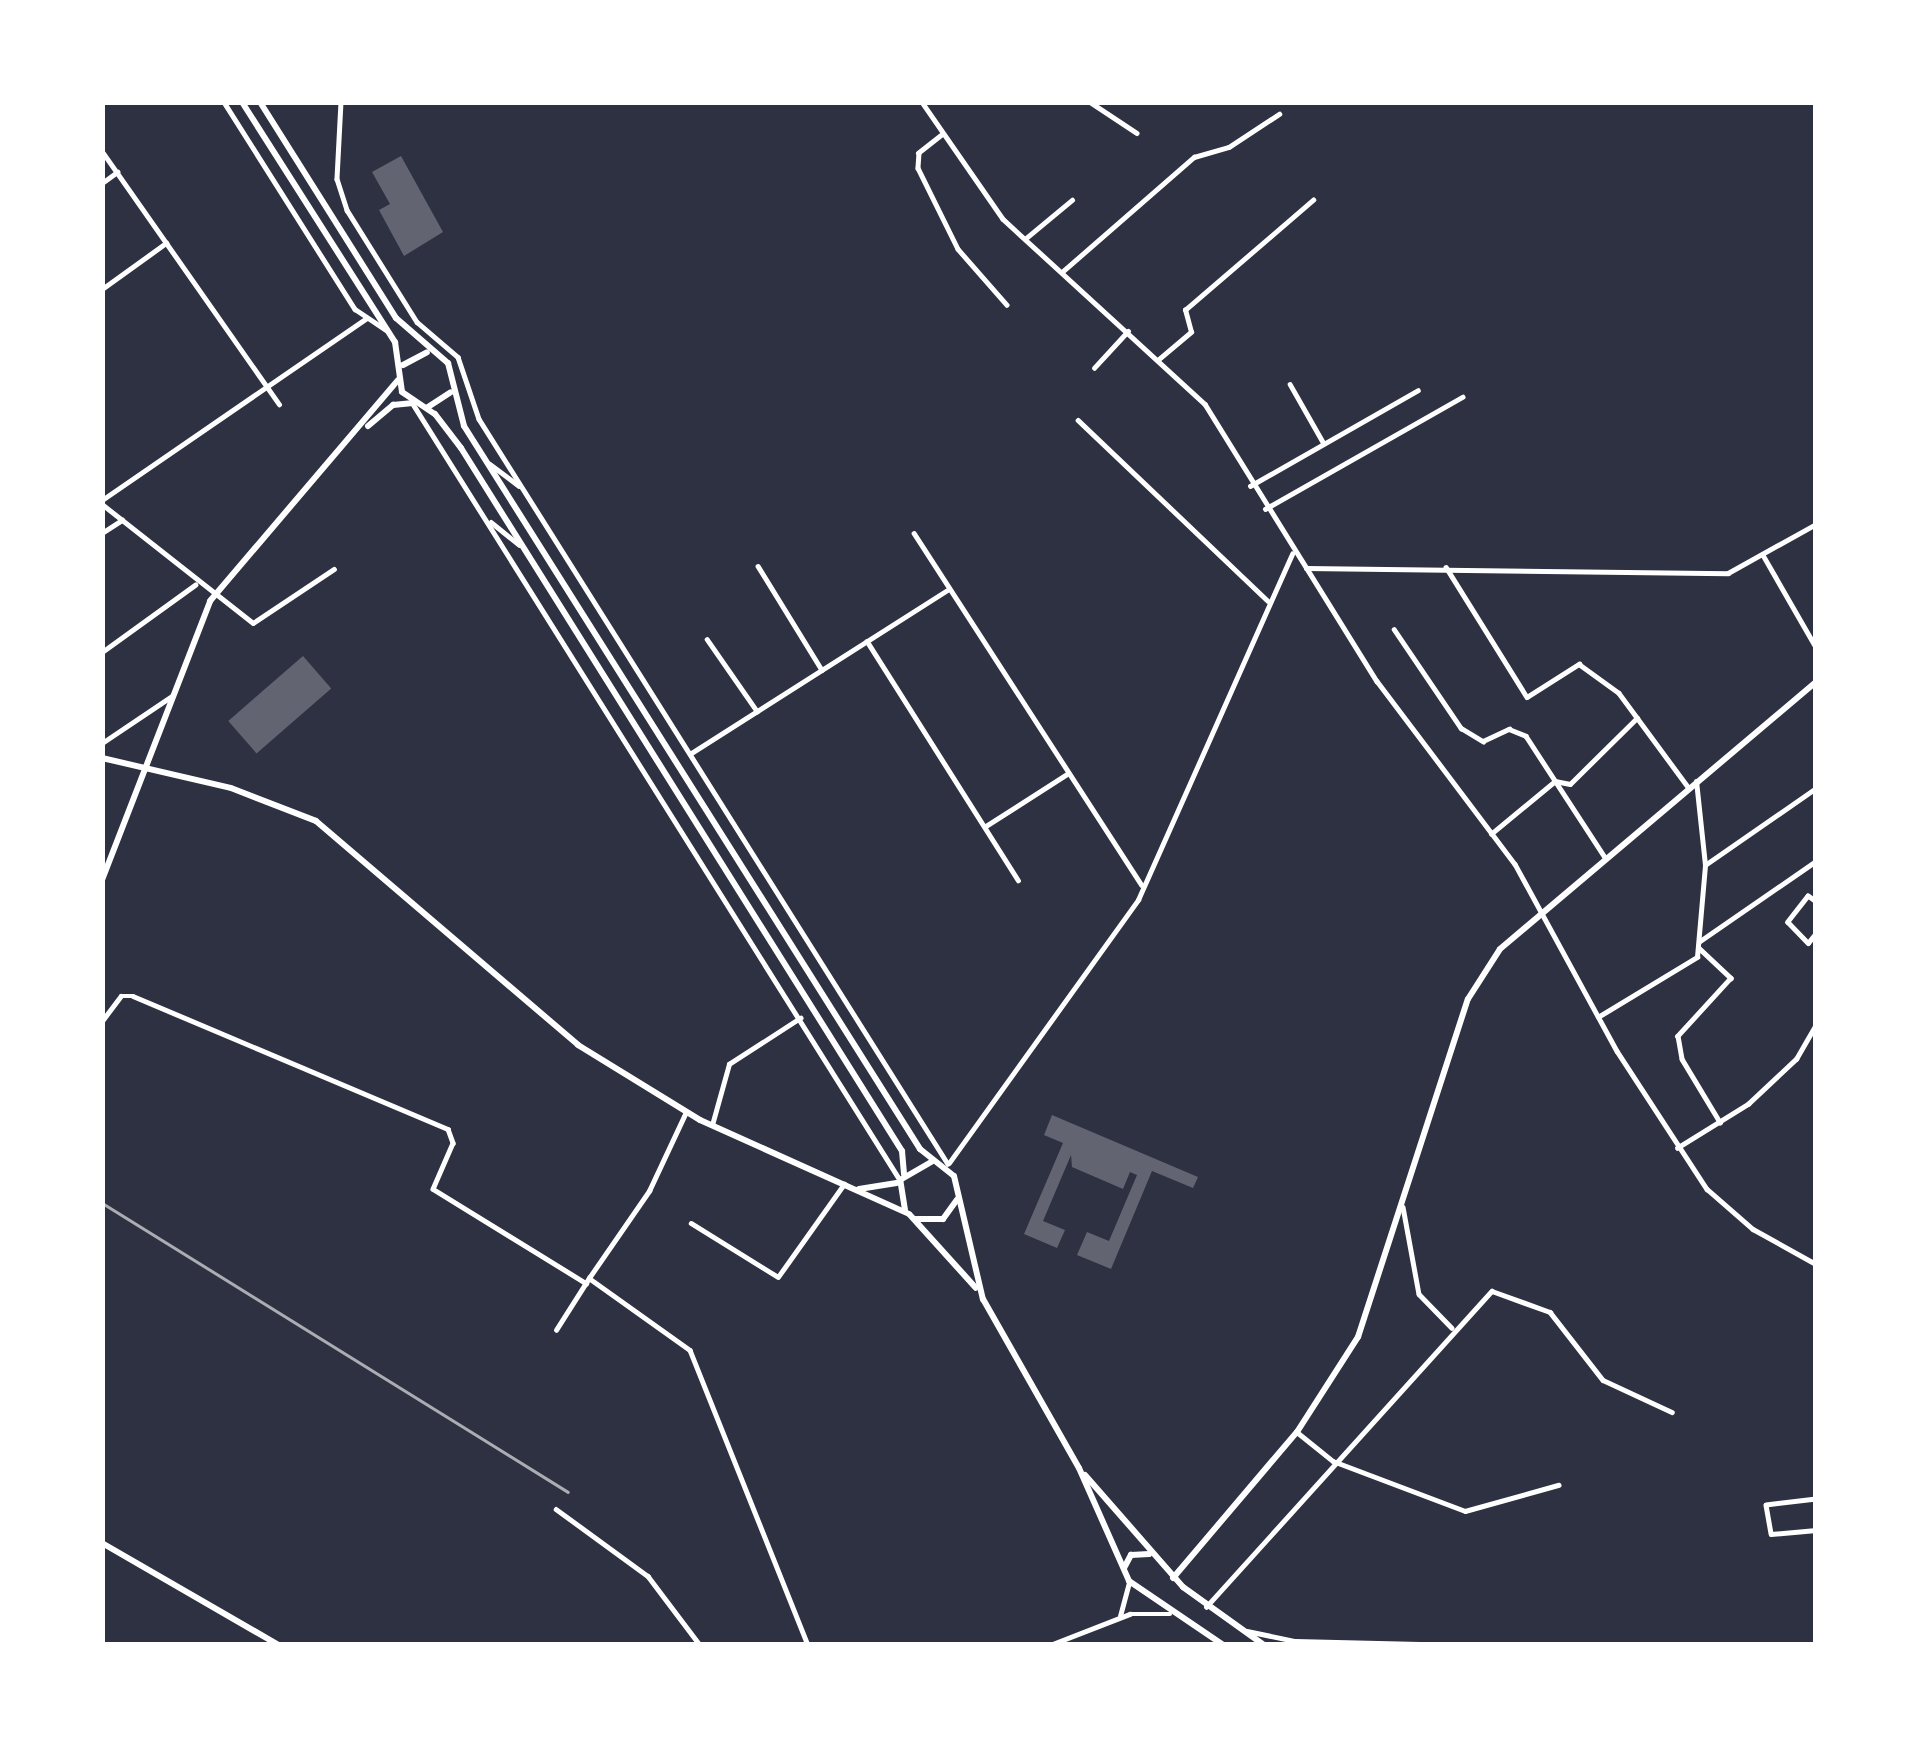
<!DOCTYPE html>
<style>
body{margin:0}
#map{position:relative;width:1918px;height:1747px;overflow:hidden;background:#2d3142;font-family:Ubuntu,sans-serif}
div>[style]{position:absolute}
.building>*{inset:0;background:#626471;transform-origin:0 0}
.minor>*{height:4.5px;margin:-2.25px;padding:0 2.25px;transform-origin:2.25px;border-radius:2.25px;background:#fff}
.tertiary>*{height:6px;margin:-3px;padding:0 3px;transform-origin:3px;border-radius:3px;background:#fff}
.rail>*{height:3px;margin:-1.5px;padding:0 1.5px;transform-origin:1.5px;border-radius:1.5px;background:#abadb3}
span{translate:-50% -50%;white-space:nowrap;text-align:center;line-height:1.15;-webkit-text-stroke:10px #fff;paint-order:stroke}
.frame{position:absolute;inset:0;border:105px solid #fff;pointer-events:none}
</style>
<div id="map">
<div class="building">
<i style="clip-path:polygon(401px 156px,443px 232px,404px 256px,379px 210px,390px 204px,372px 172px)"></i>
<i style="left:303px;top:656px;width:43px;height:99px;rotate:49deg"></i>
<i style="clip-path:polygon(1052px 1115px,1198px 1177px,1193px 1188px,1152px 1171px,1111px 1269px,1077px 1255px,1087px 1232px,1109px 1241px,1137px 1175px,1130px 1172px,1123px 1189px,1072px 1167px,1071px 1155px,1043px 1221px,1065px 1230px,1057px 1248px,1024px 1234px,1063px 1143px,1044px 1135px)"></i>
</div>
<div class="minor">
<i style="left:224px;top:102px;width:245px;rotate:57.7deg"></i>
<i style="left:355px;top:309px;width:37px;rotate:34deg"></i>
<i style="left:341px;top:102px;width:77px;rotate:93deg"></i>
<i style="left:337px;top:179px;width:33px;rotate:72deg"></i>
<i style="left:347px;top:210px;width:132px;rotate:58deg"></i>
<i style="left:417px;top:322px;width:54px;rotate:40.5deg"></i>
<i style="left:458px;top:357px;width:65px;rotate:71.3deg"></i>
<i style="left:479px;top:419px;width:880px;rotate:57.81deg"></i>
<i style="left:922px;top:102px;width:142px;rotate:55.3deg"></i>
<i style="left:1003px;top:219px;width:274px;rotate:42.5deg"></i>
<i style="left:1205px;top:404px;width:326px;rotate:58.2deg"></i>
<i style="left:1377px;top:681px;width:229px;rotate:53deg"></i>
<i style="left:1515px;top:864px;width:213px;rotate:61.4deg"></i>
<i style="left:1617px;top:1051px;width:165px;rotate:56.9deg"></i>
<i style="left:1707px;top:1189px;width:61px;rotate:41deg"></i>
<i style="left:1753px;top:1229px;width:72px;rotate:29.1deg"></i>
<i style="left:1090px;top:102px;width:56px;rotate:33.4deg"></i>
<i style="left:943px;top:134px;width:31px;rotate:142deg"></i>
<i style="left:919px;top:153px;width:15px;rotate:94deg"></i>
<i style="left:918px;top:168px;width:90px;rotate:63.7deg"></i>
<i style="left:958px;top:249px;width:74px;rotate:48.8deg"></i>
<i style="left:102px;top:151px;width:309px;rotate:55deg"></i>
<i style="left:102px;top:183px;width:19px;rotate:-36deg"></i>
<i style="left:1025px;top:239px;width:61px;rotate:-39.7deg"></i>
<i style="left:1062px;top:272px;width:175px;rotate:-41.1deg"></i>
<i style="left:1194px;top:157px;width:36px;rotate:-16deg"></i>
<i style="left:1229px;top:147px;width:60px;rotate:-33.4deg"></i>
<i style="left:102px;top:289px;width:79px;rotate:-35.7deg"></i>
<i style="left:1159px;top:359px;width:42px;rotate:-40.2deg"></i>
<i style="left:1191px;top:332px;width:23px;rotate:-105deg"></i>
<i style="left:1185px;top:310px;width:169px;rotate:-40.7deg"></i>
<i style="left:1094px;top:368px;width:50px;rotate:-47.4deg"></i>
<i style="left:1290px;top:384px;width:67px;rotate:60.4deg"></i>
<i style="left:413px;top:404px;width:916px;rotate:57.89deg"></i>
<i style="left:1078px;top:420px;width:262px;rotate:43.6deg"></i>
<i style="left:490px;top:464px;width:36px;rotate:37deg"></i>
<i style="left:1250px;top:486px;width:193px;rotate:-29.7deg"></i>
<i style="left:102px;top:500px;width:321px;rotate:-34.5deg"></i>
<i style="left:102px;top:504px;width:192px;rotate:38.2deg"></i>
<i style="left:253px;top:623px;width:97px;rotate:-33.7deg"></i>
<i style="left:1265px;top:509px;width:227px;rotate:-29.6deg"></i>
<i style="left:491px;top:522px;width:36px;rotate:39deg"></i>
<i style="left:102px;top:533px;width:24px;rotate:-33deg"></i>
<i style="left:914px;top:533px;width:419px;rotate:57.1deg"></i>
<i style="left:1763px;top:555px;width:106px;rotate:60.1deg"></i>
<i style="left:758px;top:566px;width:122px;rotate:58.4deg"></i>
<i style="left:1446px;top:567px;width:153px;rotate:58.1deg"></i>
<i style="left:1527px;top:697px;width:62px;rotate:-32.4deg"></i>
<i style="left:1579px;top:664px;width:49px;rotate:35.9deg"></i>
<i style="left:1619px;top:693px;width:117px;rotate:53.7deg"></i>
<i style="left:1306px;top:568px;width:422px;rotate:0.7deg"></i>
<i style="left:1728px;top:573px;width:101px;rotate:-29.1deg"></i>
<i style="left:1394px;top:629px;width:120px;rotate:55.9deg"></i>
<i style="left:1461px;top:728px;width:26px;rotate:31deg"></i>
<i style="left:1483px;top:741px;width:29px;rotate:-25deg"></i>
<i style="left:1509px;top:729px;width:18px;rotate:22deg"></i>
<i style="left:1526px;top:736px;width:145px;rotate:56.9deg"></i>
<i style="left:707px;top:639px;width:88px;rotate:55.2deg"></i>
<i style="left:867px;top:641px;width:283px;rotate:57.7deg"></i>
<i style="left:102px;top:652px;width:115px;rotate:-35.8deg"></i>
<i style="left:102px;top:743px;width:84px;rotate:-33.9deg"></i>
<i style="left:690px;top:754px;width:307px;rotate:-32.5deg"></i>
<i style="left:986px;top:826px;width:96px;rotate:-32.7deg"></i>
<i style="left:1491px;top:834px;width:83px;rotate:-39.6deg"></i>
<i style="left:1555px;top:781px;width:15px;rotate:11deg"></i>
<i style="left:1570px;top:784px;width:94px;rotate:-44.6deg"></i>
<i style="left:1705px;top:865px;width:135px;rotate:-34.7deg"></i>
<i style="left:1816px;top:902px;width:10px;rotate:-143deg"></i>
<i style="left:1808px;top:896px;width:33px;rotate:128deg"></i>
<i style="left:1788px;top:922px;width:29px;rotate:46deg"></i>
<i style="left:1808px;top:943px;width:13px;rotate:-51deg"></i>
<i style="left:1700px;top:941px;width:141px;rotate:-34.6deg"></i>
<i style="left:1699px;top:948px;width:44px;rotate:43.2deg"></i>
<i style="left:1731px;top:978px;width:79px;rotate:132.4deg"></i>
<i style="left:1678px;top:1036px;width:23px;rotate:80deg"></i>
<i style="left:1682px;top:1059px;width:74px;rotate:58.9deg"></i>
<i style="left:1598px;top:1017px;width:116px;rotate:-31.2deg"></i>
<i style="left:1697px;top:957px;width:92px;rotate:-85deg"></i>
<i style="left:1705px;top:865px;width:84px;rotate:-96.1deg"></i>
<i style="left:102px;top:1021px;width:31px;rotate:-53deg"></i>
<i style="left:121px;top:996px;width:12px"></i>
<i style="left:133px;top:996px;width:342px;rotate:22.9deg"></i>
<i style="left:448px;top:1129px;width:15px;rotate:70deg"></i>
<i style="left:453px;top:1143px;width:50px;rotate:113.5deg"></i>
<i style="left:433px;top:1189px;width:180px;rotate:31.6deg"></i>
<i style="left:712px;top:1125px;width:63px;rotate:-74.4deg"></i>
<i style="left:729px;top:1064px;width:85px;rotate:-32.9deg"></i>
<i style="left:1677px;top:1148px;width:84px;rotate:-31.8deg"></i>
<i style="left:1748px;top:1104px;width:66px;rotate:-43.2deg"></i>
<i style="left:1796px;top:1059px;width:39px;rotate:-60deg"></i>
<i style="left:949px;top:1163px;width:324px;rotate:-54.3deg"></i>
<i style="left:1138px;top:900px;width:379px;rotate:-66deg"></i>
<i style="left:1403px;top:1207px;width:88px;rotate:79.6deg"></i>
<i style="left:1419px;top:1294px;width:47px;rotate:45.9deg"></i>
<i style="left:691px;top:1223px;width:102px;rotate:31.8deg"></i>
<i style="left:778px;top:1277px;width:114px;rotate:-54.6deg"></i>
<i style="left:589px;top:1278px;width:106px;rotate:-55.4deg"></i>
<i style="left:649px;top:1191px;width:87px;rotate:-64.9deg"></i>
<i style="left:556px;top:1330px;width:62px;rotate:-57.6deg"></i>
<i style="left:589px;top:1278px;width:124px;rotate:35.5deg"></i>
<i style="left:690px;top:1350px;width:318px;rotate:68.2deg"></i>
<i style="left:1297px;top:1432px;width:46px;rotate:38.9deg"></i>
<i style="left:1333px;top:1461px;width:141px;rotate:20.7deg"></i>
<i style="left:1465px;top:1511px;width:97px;rotate:-15.6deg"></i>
<i style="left:1816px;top:1499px;width:50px;rotate:173.2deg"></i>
<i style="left:1766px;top:1505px;width:29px;rotate:80deg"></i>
<i style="left:1771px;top:1534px;width:45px;rotate:-5.1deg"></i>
<i style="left:556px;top:1509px;width:114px;rotate:36.1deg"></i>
<i style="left:648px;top:1576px;width:86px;rotate:53deg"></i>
<i style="left:1206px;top:1607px;width:426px;rotate:-47.9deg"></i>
<i style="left:1492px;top:1291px;width:62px;rotate:19.9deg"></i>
<i style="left:1550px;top:1312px;width:86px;rotate:52.1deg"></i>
<i style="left:1603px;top:1380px;width:76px;rotate:24.9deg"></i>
<i style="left:1120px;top:1616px;width:35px;rotate:-75deg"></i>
<i style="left:1247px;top:1631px;width:49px;rotate:11.8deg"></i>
<i style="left:1295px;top:1641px;width:166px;rotate:1.4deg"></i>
<i style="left:1050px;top:1645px;width:86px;rotate:-21.2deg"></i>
<i style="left:1130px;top:1614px;width:40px"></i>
</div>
<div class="tertiary">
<i style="left:242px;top:102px;width:285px;rotate:57.5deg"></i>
<i style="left:395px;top:342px;width:50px;rotate:82deg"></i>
<i style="left:402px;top:392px;width:40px;rotate:34deg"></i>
<i style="left:435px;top:414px;width:43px;rotate:52.6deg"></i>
<i style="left:461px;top:448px;width:830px;rotate:57.9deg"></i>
<i style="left:902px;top:1151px;width:23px;rotate:85deg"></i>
<i style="left:260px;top:102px;width:255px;rotate:57.8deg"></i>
<i style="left:396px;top:318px;width:69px;rotate:40.9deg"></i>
<i style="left:448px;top:363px;width:65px;rotate:75.7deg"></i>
<i style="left:464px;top:426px;width:855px;rotate:57.76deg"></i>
<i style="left:920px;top:1149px;width:43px;rotate:38.5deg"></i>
<i style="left:954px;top:1176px;width:127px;rotate:76.8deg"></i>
<i style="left:403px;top:365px;width:27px;rotate:-28deg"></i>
<i style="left:428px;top:407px;width:27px;rotate:-33deg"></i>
<i style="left:368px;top:426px;width:33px;rotate:-40deg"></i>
<i style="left:393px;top:405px;width:20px;rotate:-6deg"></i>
<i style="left:102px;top:758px;width:132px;rotate:13.1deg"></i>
<i style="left:231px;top:788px;width:91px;rotate:21.2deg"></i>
<i style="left:316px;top:821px;width:345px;rotate:40.5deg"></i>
<i style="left:578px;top:1045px;width:143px;rotate:31.6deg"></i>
<i style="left:700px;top:1120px;width:229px;rotate:24.2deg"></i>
<i style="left:102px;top:880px;width:299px;rotate:-68.8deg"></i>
<i style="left:210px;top:601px;width:290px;rotate:-49.6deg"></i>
<i style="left:859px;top:1189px;width:38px;rotate:-9deg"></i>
<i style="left:905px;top:1210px;width:30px;rotate:-99deg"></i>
<i style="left:900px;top:1180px;width:36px;rotate:-30deg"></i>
<i style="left:910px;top:1215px;width:98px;rotate:47.9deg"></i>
<i style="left:915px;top:1219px;width:28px"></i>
<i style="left:943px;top:1219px;width:24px;rotate:-54deg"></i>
<i style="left:983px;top:1299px;width:194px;rotate:60.4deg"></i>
<i style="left:1079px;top:1468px;width:124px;rotate:66.1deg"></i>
<i style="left:1129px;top:1581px;width:114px;rotate:34.2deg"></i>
<i style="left:1085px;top:1475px;width:149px;rotate:48.8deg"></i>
<i style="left:1183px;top:1587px;width:100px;rotate:35.6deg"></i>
<i style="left:102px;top:1543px;width:204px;rotate:30deg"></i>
<i style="left:1124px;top:1568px;width:15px;rotate:-62deg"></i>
<i style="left:1131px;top:1555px;width:18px;rotate:-3deg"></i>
<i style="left:1173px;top:1578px;width:192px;rotate:-49.7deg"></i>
<i style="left:1297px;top:1432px;width:113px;rotate:-57.3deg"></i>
<i style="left:1358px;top:1337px;width:355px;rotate:-72deg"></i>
<i style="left:1468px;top:999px;width:59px;rotate:-57.4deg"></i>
<i style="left:1500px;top:949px;width:414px;rotate:-40.2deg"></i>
</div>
<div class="rail">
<i style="left:102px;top:1203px;width:548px;rotate:31.81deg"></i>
</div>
<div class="frame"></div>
</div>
